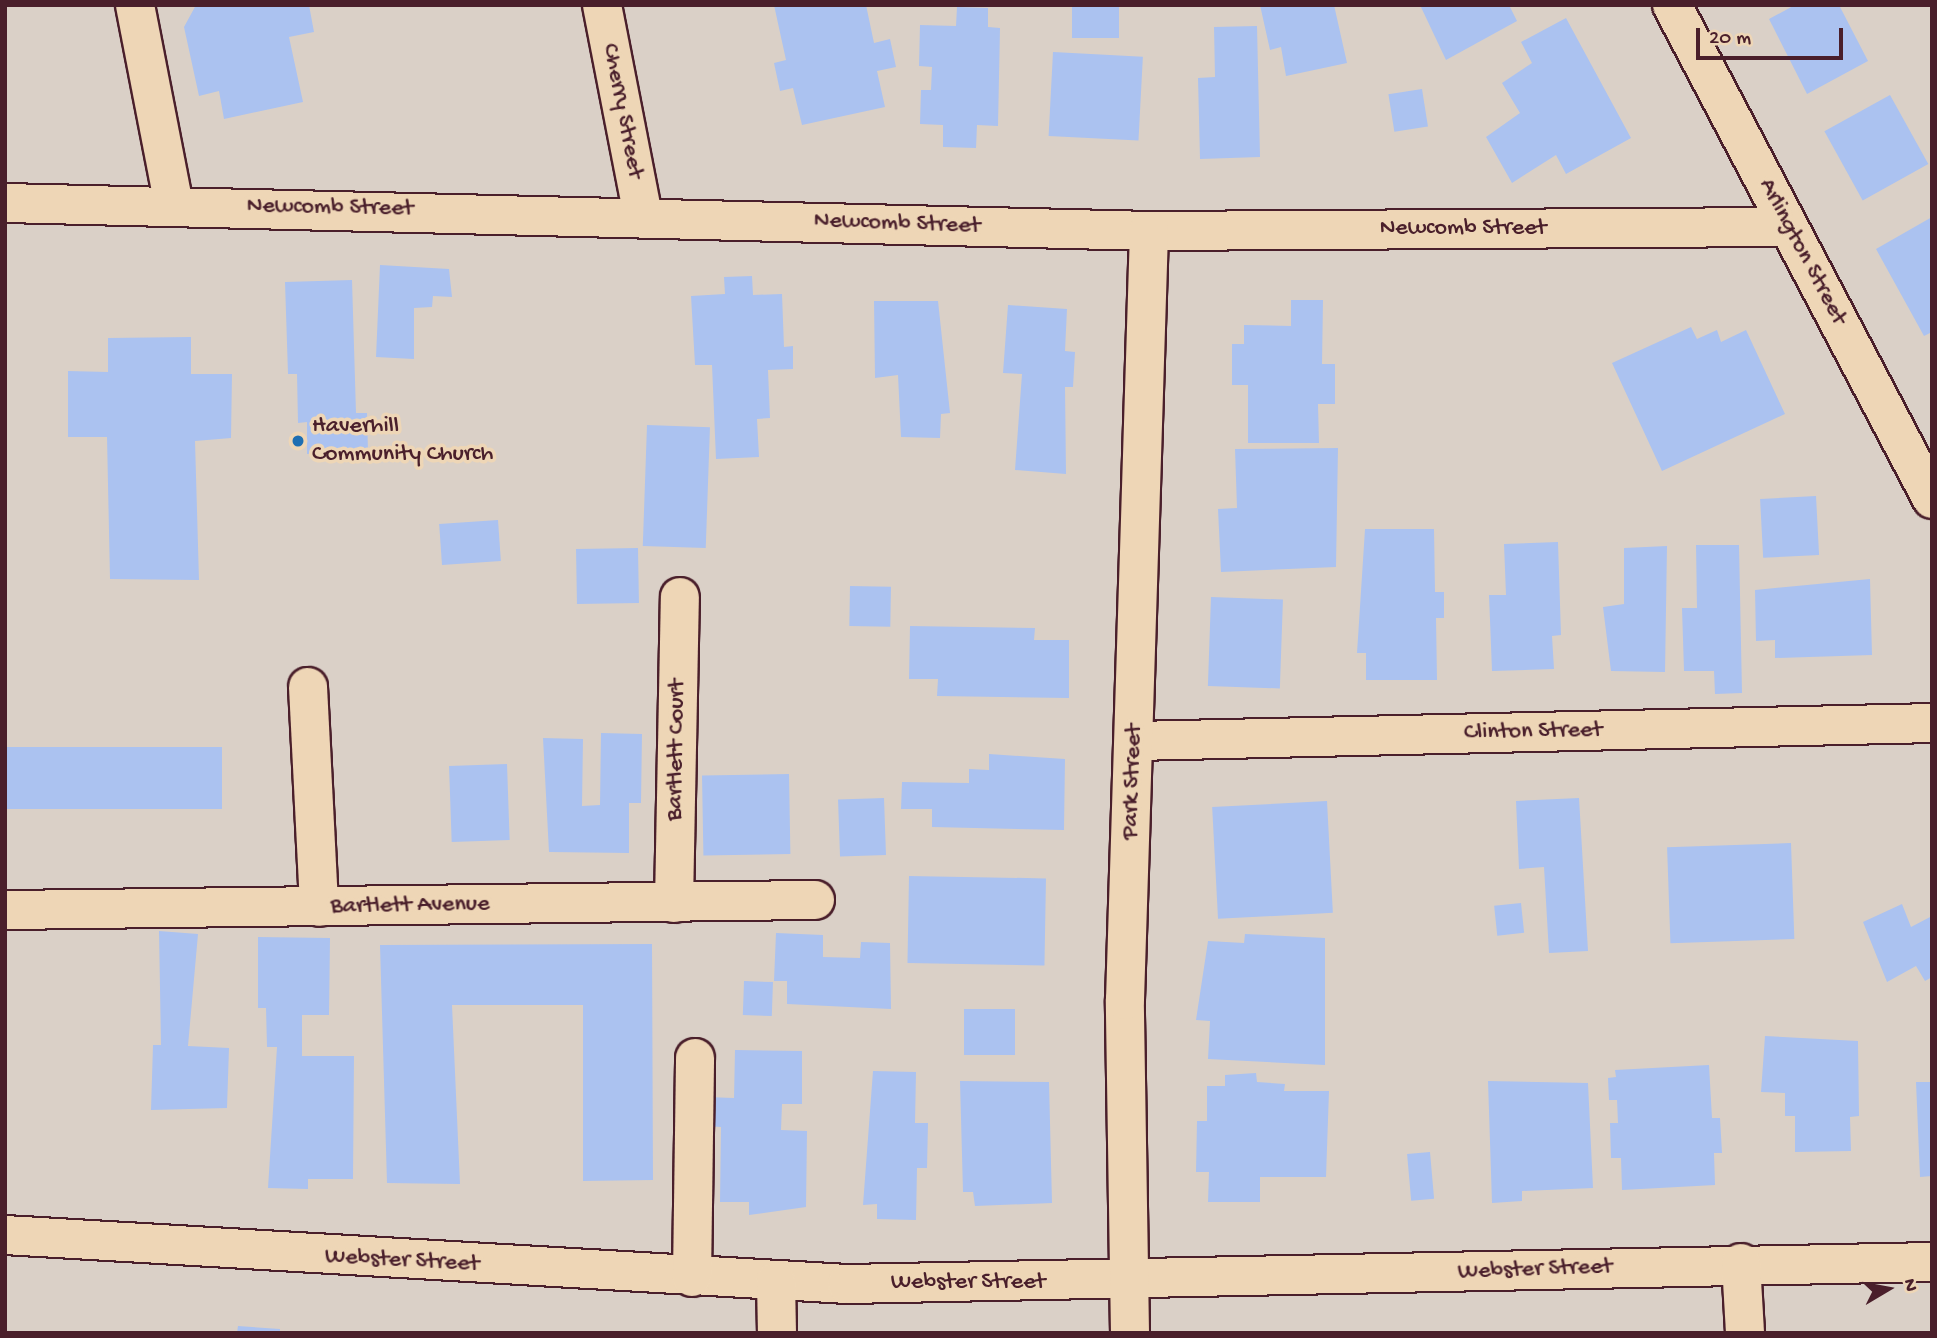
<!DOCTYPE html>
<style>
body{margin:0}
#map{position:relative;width:1937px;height:1338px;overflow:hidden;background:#dad0c7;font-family:"Gochi Hand",sans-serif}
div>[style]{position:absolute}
.building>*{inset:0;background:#abc2f0;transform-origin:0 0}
.roads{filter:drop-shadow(2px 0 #4a1f2b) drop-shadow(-2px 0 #4a1f2b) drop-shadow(0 2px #4a1f2b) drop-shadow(0 -2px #4a1f2b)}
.minor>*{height:38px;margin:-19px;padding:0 19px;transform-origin:19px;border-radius:19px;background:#eed6b6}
.dots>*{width:19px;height:19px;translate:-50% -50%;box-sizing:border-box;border:4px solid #eed6b6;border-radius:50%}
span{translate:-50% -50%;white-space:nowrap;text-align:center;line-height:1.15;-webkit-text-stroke:7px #eed6b6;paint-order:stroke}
.street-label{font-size:24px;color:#4a1f2b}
.poi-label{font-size:24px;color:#4a1f2b}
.left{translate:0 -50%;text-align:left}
.frame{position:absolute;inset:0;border:7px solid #4a1f2b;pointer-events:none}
.north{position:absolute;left:1853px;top:1254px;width:70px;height:70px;-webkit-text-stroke:5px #eed6b6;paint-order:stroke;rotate:80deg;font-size:19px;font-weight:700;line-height:28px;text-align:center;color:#4a1f2b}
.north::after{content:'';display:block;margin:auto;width:24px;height:32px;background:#4a1f2b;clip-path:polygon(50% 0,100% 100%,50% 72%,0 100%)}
.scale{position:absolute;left:1696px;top:28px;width:147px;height:32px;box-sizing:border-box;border:4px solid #4a1f2b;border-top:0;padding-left:9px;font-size:21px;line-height:24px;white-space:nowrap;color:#4a1f2b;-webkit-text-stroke:5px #eed6b6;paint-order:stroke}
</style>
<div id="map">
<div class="building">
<i style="clip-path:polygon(196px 5px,309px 5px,314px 32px,289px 37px,303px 102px,224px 119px,219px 91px,199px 96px,184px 27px)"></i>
<i style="clip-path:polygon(774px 5px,866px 5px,874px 43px,890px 39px,896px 67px,877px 71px,885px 107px,802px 125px,793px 88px,780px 91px,774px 63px,786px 60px)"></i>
<i style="left:1072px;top:5px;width:47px;height:33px"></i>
<i style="clip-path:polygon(1260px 5px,1334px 5px,1347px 63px,1286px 76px,1281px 47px,1270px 50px)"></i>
<i style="clip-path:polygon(1420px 5px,1509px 5px,1517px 21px,1446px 60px)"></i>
<i style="clip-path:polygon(1795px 5px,1839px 5px,1868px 61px,1807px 94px,1769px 19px)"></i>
<i style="clip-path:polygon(957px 7px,988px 8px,988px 27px,1000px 28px,998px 126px,977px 125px,976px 148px,943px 147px,943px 125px,920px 124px,921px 90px,931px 90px,932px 67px,919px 66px,920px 25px,956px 26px)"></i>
<i style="clip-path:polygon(1566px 18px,1631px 138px,1566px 174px,1556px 155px,1512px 183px,1486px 137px,1520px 113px,1502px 83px,1532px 63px,1521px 42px)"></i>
<i style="clip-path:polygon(1257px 26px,1260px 157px,1200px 159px,1198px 78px,1215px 77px,1214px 27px)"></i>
<i style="left:1053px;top:52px;width:90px;height:84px;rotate:3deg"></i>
<i style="left:1422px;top:89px;width:38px;height:34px;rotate:81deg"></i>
<i style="left:1890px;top:95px;width:79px;height:75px;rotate:61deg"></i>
<i style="clip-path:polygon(1932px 217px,1932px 332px,1924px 336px,1876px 249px)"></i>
<i style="clip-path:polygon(380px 265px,449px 269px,452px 297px,433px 296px,432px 307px,414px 308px,414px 359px,376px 357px)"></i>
<i style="clip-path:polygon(752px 276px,753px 295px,782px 294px,784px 347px,793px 346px,793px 369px,768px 370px,770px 418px,757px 419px,759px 457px,716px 459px,712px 365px,695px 365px,691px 296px,725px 294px,724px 277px)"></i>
<i style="clip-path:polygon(352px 280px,356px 413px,367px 413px,368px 452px,307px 454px,307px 422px,298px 423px,297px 374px,288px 374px,285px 282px)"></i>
<i style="clip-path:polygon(1291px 300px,1323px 300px,1322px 364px,1335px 364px,1335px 404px,1318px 404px,1319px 443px,1248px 443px,1248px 385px,1232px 385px,1232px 344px,1244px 344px,1244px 325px,1291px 326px)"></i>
<i style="clip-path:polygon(874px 301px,938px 301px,950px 413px,941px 414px,940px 438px,901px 437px,898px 375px,875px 378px)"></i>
<i style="clip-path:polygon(1008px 305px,1067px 309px,1065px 351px,1075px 352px,1073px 387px,1065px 387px,1066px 474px,1015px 470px,1022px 374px,1003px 373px)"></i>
<i style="clip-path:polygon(1691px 327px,1697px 339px,1717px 330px,1721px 342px,1746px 330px,1785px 414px,1662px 471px,1612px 363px)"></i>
<i style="clip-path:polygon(191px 337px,191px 374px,232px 374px,231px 438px,195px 441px,199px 580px,110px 579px,107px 437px,68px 437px,68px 371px,108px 372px,108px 338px)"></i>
<i style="left:647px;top:425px;width:63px;height:121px;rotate:2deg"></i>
<i style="clip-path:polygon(1338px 448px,1336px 567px,1221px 572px,1218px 509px,1237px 508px,1235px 449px)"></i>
<i style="left:1816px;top:496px;width:59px;height:56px;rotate:87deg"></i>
<i style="left:498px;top:520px;width:41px;height:59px;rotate:86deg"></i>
<i style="clip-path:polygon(1365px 529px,1434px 529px,1435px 592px,1444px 592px,1444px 618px,1436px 618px,1437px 680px,1366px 680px,1366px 653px,1357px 653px)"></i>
<i style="clip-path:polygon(1558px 542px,1561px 635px,1552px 636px,1554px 669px,1492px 671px,1489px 595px,1506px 595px,1504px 544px)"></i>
<i style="clip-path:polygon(1696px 545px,1739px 545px,1742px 693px,1715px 694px,1714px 671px,1684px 671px,1682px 608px,1697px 608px)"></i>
<i style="clip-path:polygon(1667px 546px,1665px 672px,1611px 671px,1603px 607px,1624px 604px,1624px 548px)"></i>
<i style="left:638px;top:548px;width:55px;height:62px;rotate:89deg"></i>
<i style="clip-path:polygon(1870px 579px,1872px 655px,1775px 658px,1775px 640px,1756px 641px,1755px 590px)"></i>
<i style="left:850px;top:586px;width:41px;height:40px;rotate:1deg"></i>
<i style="left:1211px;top:597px;width:72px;height:89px;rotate:2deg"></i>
<i style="clip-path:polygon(910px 626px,1035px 628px,1034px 640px,1069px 640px,1069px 698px,937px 696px,938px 679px,909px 679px)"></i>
<i style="clip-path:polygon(601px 733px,642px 734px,641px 803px,629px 803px,629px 853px,549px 852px,543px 738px,583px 739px,582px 806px,600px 805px)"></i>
<i style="left:5px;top:747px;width:217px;height:62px"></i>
<i style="clip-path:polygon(989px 754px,1065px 759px,1064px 830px,932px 827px,932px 809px,901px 809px,902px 782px,969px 783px,969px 769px,989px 770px)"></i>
<i style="left:507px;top:764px;width:76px;height:58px;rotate:88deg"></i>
<i style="left:789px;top:774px;width:80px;height:87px;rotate:89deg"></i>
<i style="left:884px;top:798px;width:57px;height:46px;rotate:88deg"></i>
<i style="clip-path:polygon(1579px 798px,1588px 951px,1549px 953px,1544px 867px,1519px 869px,1516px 801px)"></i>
<i style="left:1327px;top:801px;width:112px;height:115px;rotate:87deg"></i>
<i style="left:1791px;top:843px;width:96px;height:124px;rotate:88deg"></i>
<i style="left:909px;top:876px;width:137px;height:87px;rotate:1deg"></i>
<i style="left:1521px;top:903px;width:30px;height:27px;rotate:84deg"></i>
<i style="clip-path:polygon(1902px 904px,1911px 927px,1932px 916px,1932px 977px,1925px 981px,1916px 966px,1887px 982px,1863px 922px)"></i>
<i style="clip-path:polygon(159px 931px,198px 934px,188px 1046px,229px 1048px,227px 1108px,151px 1110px,153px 1045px,161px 1045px)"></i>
<i style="clip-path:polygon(776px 933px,823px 935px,823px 957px,860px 958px,861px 942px,890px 943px,891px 1009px,787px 1004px,787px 981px,774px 981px)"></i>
<i style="clip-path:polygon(1245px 934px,1325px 938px,1325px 1065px,1208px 1059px,1210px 1021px,1196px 1020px,1208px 941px,1244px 943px)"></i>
<i style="clip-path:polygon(258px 937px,330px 938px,329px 1015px,302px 1015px,302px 1056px,354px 1056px,353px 1179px,308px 1179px,308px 1189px,268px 1188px,277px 1047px,267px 1047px,266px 1008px,258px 1008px)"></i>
<i style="clip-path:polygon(652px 944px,653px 1180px,583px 1181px,583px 1005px,452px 1005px,460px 1184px,387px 1183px,380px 945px)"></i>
<i style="left:744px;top:981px;width:29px;height:34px;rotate:2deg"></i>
<i style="left:1015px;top:1009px;width:46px;height:51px;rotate:90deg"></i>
<i style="clip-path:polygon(1765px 1036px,1858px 1041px,1859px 1116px,1850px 1117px,1851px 1151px,1795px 1152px,1795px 1116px,1785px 1116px,1785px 1093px,1761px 1092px)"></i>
<i style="clip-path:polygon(735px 1050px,802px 1051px,802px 1104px,782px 1104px,781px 1130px,807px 1131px,806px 1207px,749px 1215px,749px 1202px,720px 1202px,721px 1127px,707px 1126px,706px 1097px,734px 1098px)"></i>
<i style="clip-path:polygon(1709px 1065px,1712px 1118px,1720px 1118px,1722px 1153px,1714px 1153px,1715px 1185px,1622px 1190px,1621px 1158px,1611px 1158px,1610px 1123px,1618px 1123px,1617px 1100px,1609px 1100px,1608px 1078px,1616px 1077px,1615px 1070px)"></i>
<i style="clip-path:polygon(873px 1071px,916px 1072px,915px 1123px,928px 1123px,927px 1168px,917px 1168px,916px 1220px,877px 1219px,877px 1204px,863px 1205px)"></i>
<i style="clip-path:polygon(1256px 1073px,1257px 1082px,1285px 1084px,1284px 1091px,1329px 1091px,1326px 1177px,1260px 1177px,1260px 1202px,1208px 1202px,1209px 1172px,1196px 1172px,1197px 1121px,1207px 1121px,1207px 1086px,1225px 1086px,1225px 1075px)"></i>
<i style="clip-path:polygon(960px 1081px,1049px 1082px,1052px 1203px,975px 1206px,973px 1192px,963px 1192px)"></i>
<i style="clip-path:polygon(1488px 1081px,1588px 1083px,1593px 1188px,1522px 1191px,1522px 1201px,1492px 1203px)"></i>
<i style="clip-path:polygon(1916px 1082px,1932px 1082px,1932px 1176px,1920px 1177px)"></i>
<i style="left:1430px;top:1152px;width:47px;height:23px;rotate:85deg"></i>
<i style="clip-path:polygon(238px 1326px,280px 1329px,280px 1333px,237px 1333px)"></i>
</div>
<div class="roads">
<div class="minor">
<i style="left:135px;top:5px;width:204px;rotate:79deg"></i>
<i style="left:602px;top:5px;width:215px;rotate:79deg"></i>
<i style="left:1672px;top:5px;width:558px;rotate:62.24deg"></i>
<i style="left:5px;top:203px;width:1144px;rotate:1.4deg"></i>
<i style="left:1149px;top:231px;width:639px;rotate:-0.36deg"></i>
<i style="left:308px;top:687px;width:220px;rotate:87.1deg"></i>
<i style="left:1135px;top:741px;width:797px;rotate:-1.29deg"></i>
<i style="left:674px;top:903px;width:306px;rotate:-88.9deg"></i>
<i style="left:5px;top:910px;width:810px;rotate:-0.71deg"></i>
<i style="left:5px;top:1235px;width:843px;rotate:3.33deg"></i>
<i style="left:847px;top:1284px;width:1085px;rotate:-1.16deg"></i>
<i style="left:1741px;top:1263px;width:70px;rotate:86.7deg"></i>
<i style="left:692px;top:1277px;width:219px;rotate:-89.2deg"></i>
<i style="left:776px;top:1281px;width:52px;rotate:88.9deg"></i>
<i style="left:1130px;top:1333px;width:333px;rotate:-90.9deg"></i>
<i style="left:1125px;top:1000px;width:769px;rotate:-88.21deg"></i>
</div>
</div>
<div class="dots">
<i style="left:298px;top:441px;background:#1f6fb2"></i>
</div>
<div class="street-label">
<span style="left:622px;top:111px;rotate:79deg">Cherry Street</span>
<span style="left:330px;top:208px;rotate:1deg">Newcomb Street</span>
<span style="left:897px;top:224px;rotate:2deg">Newcomb Street</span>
<span style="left:1463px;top:229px">Newcomb Street</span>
<span style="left:1802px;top:252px;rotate:62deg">Arlington Street</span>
<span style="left:1533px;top:732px;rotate:-1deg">Clinton Street</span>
<span style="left:677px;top:750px;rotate:-89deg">Bartlett Court</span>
<span style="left:1133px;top:782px;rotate:-88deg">Park Street</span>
<span style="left:410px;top:906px;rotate:-1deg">Bartlett Avenue</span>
<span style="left:402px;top:1261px;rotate:3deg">Webster Street</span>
<span style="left:1535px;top:1270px;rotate:-2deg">Webster Street</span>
<span style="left:968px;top:1283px">Webster Street</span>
</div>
<div class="poi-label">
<span class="left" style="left:312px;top:441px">Haverhill<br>Community Church</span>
</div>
<div class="frame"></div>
<div class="north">N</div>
<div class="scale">20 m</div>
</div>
